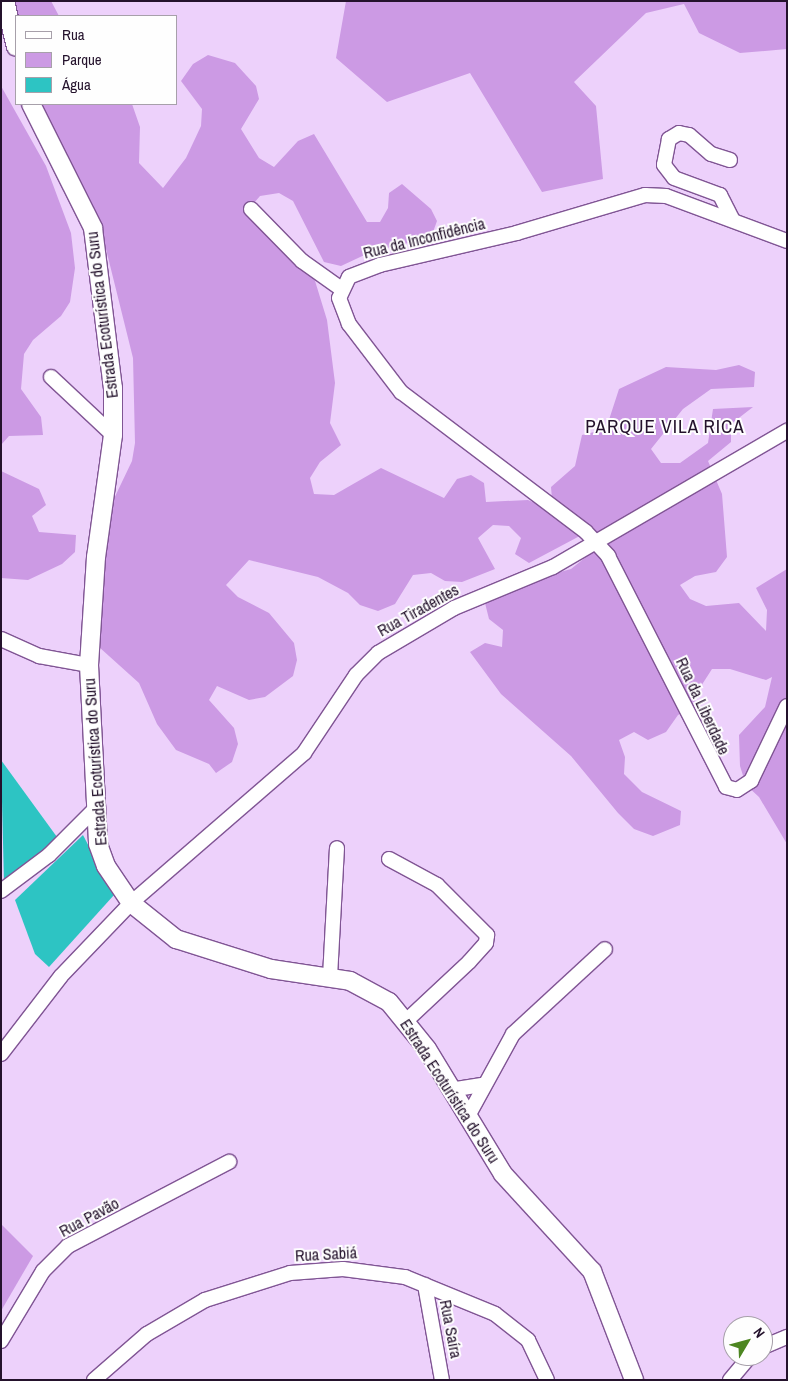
<!DOCTYPE html>
<meta charset="utf-8">
<style>
body{margin:0}
#map{position:relative;width:788px;height:1381px;overflow:hidden;background:#edd1fb;font-family:"Archivo Narrow",sans-serif}
div>[style]{position:absolute}
.green>*{inset:0;background:#cc9ae4}
.water>*{inset:0;background:#2dc4c3}
.roads{filter:drop-shadow(1px 0 #805594) drop-shadow(-1px 0 #805594) drop-shadow(0 1px #805594) drop-shadow(0 -1px #805594)}
.minor>*{height:14px;margin:-7px;padding:0 7px;transform-origin:7px;border-radius:7px;background:#fff}
.major>*{height:18px;margin:-9px;padding:0 9px;transform-origin:9px;border-radius:9px;background:#fff}
span{translate:-50% -50%;white-space:nowrap;text-align:center;line-height:1.15;-webkit-text-stroke:4px #fefefe;paint-order:stroke}
.street-label{font-size:16px;color:#24122c}
.quarter-label{font-size:19px;color:#24122c;letter-spacing:1px}
.frame{position:absolute;inset:0;border:2px solid #24122c;pointer-events:none}
.legend{position:absolute;left:15px;top:15px;width:162px;height:90px;box-sizing:border-box;background:#fefefe;border:1px solid #a7a0aa;margin:0;padding:6px 9px;list-style:none;font-size:15px;color:#24122c}
.legend li{display:flex;align-items:center;gap:10px;height:25px}
.legend b{width:25px;border:1px solid #a7a0aa}
.north{position:absolute;left:723px;top:1316px;width:50px;height:50px;box-sizing:border-box;background:#fefefe;border:1px solid #a7a0aa;border-radius:50%;rotate:53deg;font-size:14px;font-weight:700;line-height:20px;text-align:center;color:#24122c}
.north::after{content:'';display:block;margin:auto;width:18px;height:22px;background:#4d8621;clip-path:polygon(50% 0,100% 100%,50% 72%,0 100%)}
</style>
<div id="map">
<div class="green">
<i style="clip-path:polygon(11px 1px,51px 1px,59px 16px,16px 16px)"></i>
<i style="clip-path:polygon(346px 1px,787px 1px,787px 49px,740px 53px,699px 33px,684px 4px,646px 13px,574px 82px,596px 106px,603px 179px,542px 192px,470px 73px,387px 102px,336px 58px)"></i>
<i style="clip-path:polygon(208px 55px,235px 63px,256px 86px,259px 99px,241px 129px,259px 158px,274px 167px,298px 141px,314px 134px,367px 222px,380px 222px,388px 208px,389px 193px,402px 184px,431px 209px,437px 221px,433px 232px,422px 240px,373px 251px,341px 266px,324px 262px,293px 201px,279px 193px,260px 196px,248px 210px,312px 271px,327px 320px,335px 383px,330px 423px,341px 445px,320px 462px,310px 478px,314px 494px,334px 495px,381px 468px,444px 498px,457px 479px,471px 475px,484px 483px,486px 502px,528px 500px,553px 511px,551px 487px,575px 466px,582px 435px,606px 429px,619px 389px,666px 367px,716px 370px,739px 365px,755px 372px,754px 387px,711px 389px,683px 409px,651px 449px,661px 463px,680px 463px,708px 443px,713px 409px,753px 407px,731px 424px,731px 442px,708px 461px,722px 494px,727px 557px,716px 572px,695px 576px,680px 585px,690px 599px,706px 606px,739px 603px,766px 631px,767px 610px,756px 588px,787px 569px,787px 844px,759px 797px,746px 785px,740px 766px,739px 735px,765px 707px,772px 677px,766px 680px,730px 669px,712px 669px,694px 697px,697px 705px,678px 715px,666px 732px,648px 740px,634px 732px,619px 740px,625px 757px,624px 774px,642px 792px,681px 811px,680px 825px,653px 836px,634px 829px,618px 813px,571px 756px,501px 694px,470px 652px,485px 643px,502px 647px,503px 630px,489px 619px,485px 603px,535px 579px,571px 569px,601px 545px,591px 530px,529px 563px,515px 554px,521px 538px,509px 526px,493px 525px,478px 538px,495px 569px,462px 582px,445px 581px,431px 573px,413px 575px,395px 604px,378px 611px,360px 605px,348px 593px,318px 577px,249px 560px,226px 585px,238px 597px,269px 613px,294px 643px,297px 660px,293px 676px,265px 697px,249px 700px,217px 686px,209px 700px,234px 728px,238px 744px,232px 762px,216px 773px,209px 764px,176px 750px,157px 724px,139px 683px,99px 647px,92px 631px,110px 507px,132px 461px,135px 443px,133px 358px,100px 225px,39px 104px,132px 104px,140px 127px,139px 163px,163px 188px,186px 158px,201px 126px,202px 109px,181px 81px,193px 64px)"></i>
<i style="clip-path:polygon(1px 86px,46px 166px,71px 233px,75px 268px,70px 302px,61px 316px,33px 340px,24px 354px,21px 389px,41px 417px,43px 435px,9px 436px,1px 445px)"></i>
<i style="clip-path:polygon(1px 471px,39px 489px,46px 505px,32px 516px,39px 532px,76px 535px,75px 552px,62px 564px,28px 580px,1px 578px)"></i>
<i style="clip-path:polygon(1px 1224px,33px 1256px,1px 1311px)"></i>
</div>
<div class="water">
<i style="clip-path:polygon(1px 760px,57px 837px,36px 864px,4px 883px)"></i>
<i style="clip-path:polygon(83px 835px,114px 895px,49px 967px,35px 954px,15px 900px)"></i>
</div>
<div class="roads">
<div class="minor">
<i style="left:730px;top:160px;width:20px;rotate:-162deg"></i>
<i style="left:711px;top:154px;width:29px;rotate:-139deg"></i>
<i style="left:689px;top:135px;width:10px;rotate:-169deg"></i>
<i style="left:679px;top:133px;width:12px;rotate:149deg"></i>
<i style="left:669px;top:139px;width:26px;rotate:101deg"></i>
<i style="left:664px;top:165px;width:16px;rotate:52deg"></i>
<i style="left:674px;top:178px;width:49px;rotate:20.3deg"></i>
<i style="left:720px;top:195px;width:28px;rotate:63deg"></i>
<i style="left:251px;top:209px;width:73px;rotate:45.6deg"></i>
<i style="left:302px;top:261px;width:47px;rotate:35.4deg"></i>
<i style="left:787px;top:241px;width:129px;rotate:-159.6deg"></i>
<i style="left:666px;top:196px;width:21px;rotate:-177deg"></i>
<i style="left:645px;top:195px;width:134px;rotate:163.5deg"></i>
<i style="left:517px;top:233px;width:141px;rotate:166.9deg"></i>
<i style="left:380px;top:265px;width:33px;rotate:159deg"></i>
<i style="left:349px;top:277px;width:23px;rotate:115deg"></i>
<i style="left:339px;top:298px;width:28px;rotate:69deg"></i>
<i style="left:349px;top:324px;width:86px;rotate:52.6deg"></i>
<i style="left:401px;top:392px;width:232px;rotate:37.1deg"></i>
<i style="left:586px;top:532px;width:33px;rotate:47deg"></i>
<i style="left:608px;top:556px;width:259px;rotate:62.9deg"></i>
<i style="left:726px;top:787px;width:11px;rotate:15deg"></i>
<i style="left:737px;top:790px;width:17px;rotate:-33deg"></i>
<i style="left:751px;top:781px;width:83px;rotate:-64.4deg"></i>
<i style="left:51px;top:377px;width:85px;rotate:43.1deg"></i>
<i style="left:1px;top:639px;width:42px;rotate:24.1deg"></i>
<i style="left:39px;top:656px;width:51px;rotate:10.2deg"></i>
<i style="left:389px;top:859px;width:55px;rotate:28.4deg"></i>
<i style="left:437px;top:885px;width:71px;rotate:45deg"></i>
<i style="left:487px;top:935px;width:8px;rotate:97deg"></i>
<i style="left:486px;top:943px;width:25px;rotate:132deg"></i>
<i style="left:469px;top:962px;width:85px;rotate:136.9deg"></i>
<i style="left:1px;top:891px;width:60px;rotate:-36.9deg"></i>
<i style="left:49px;top:855px;width:65px;rotate:-45deg"></i>
<i style="left:330px;top:977px;width:129px;rotate:-86.9deg"></i>
<i style="left:1px;top:1054px;width:98px;rotate:-52.4deg"></i>
<i style="left:61px;top:976px;width:101px;rotate:-46.2deg"></i>
<i style="left:131px;top:903px;width:229px;rotate:-40.9deg"></i>
<i style="left:304px;top:753px;width:94px;rotate:-56.3deg"></i>
<i style="left:356px;top:675px;width:31px;rotate:-45deg"></i>
<i style="left:378px;top:653px;width:88px;rotate:-30.6deg"></i>
<i style="left:454px;top:608px;width:107px;rotate:-22.5deg"></i>
<i style="left:553px;top:567px;width:271px;rotate:-30.2deg"></i>
<i style="left:450px;top:1090px;width:32px;rotate:-9deg"></i>
<i style="left:467px;top:1118px;width:96px;rotate:-61.3deg"></i>
<i style="left:513px;top:1034px;width:125px;rotate:-42.7deg"></i>
<i style="left:425px;top:1285px;width:97px;rotate:79.9deg"></i>
<i style="left:1px;top:1341px;width:82px;rotate:-59deg"></i>
<i style="left:43px;top:1271px;width:35px;rotate:-45deg"></i>
<i style="left:68px;top:1246px;width:182px;rotate:-27.6deg"></i>
<i style="left:763px;top:1347px;width:26px;rotate:-23deg"></i>
<i style="left:94px;top:1380px;width:70px;rotate:-41deg"></i>
<i style="left:147px;top:1334px;width:67px;rotate:-30.4deg"></i>
<i style="left:205px;top:1300px;width:89px;rotate:-17.6deg"></i>
<i style="left:290px;top:1273px;width:53px;rotate:-4.3deg"></i>
<i style="left:343px;top:1269px;width:63px;rotate:7.4deg"></i>
<i style="left:405px;top:1277px;width:97px;rotate:22.3deg"></i>
<i style="left:495px;top:1314px;width:42px;rotate:38.2deg"></i>
<i style="left:528px;top:1340px;width:44px;rotate:64.6deg"></i>
<i style="left:730px;top:1380px;width:31px;rotate:-50deg"></i>
</div>
<div class="major">
<i style="left:5px;top:1px;width:47px;rotate:76.6deg"></i>
<i style="left:31px;top:104px;width:139px;rotate:63.4deg"></i>
<i style="left:93px;top:228px;width:161px;rotate:82.9deg"></i>
<i style="left:113px;top:388px;width:47px;rotate:90deg"></i>
<i style="left:113px;top:435px;width:123px;rotate:97.9deg"></i>
<i style="left:96px;top:557px;width:108px;rotate:93.7deg"></i>
<i style="left:89px;top:665px;width:179px;rotate:87.1deg"></i>
<i style="left:98px;top:844px;width:23px;rotate:70deg"></i>
<i style="left:106px;top:866px;width:45px;rotate:56deg"></i>
<i style="left:131px;top:903px;width:58px;rotate:38.7deg"></i>
<i style="left:176px;top:939px;width:100px;rotate:17.5deg"></i>
<i style="left:271px;top:969px;width:80px;rotate:8.6deg"></i>
<i style="left:350px;top:981px;width:44px;rotate:28.3deg"></i>
<i style="left:389px;top:1002px;width:60px;rotate:51deg"></i>
<i style="left:427px;top:1049px;width:146px;rotate:58.7deg"></i>
<i style="left:503px;top:1174px;width:132px;rotate:47.5deg"></i>
<i style="left:592px;top:1271px;width:117px;rotate:68.9deg"></i>
</div>
</div>
<div class="street-label">
<span style="left:424px;top:238px;rotate:-14deg">Rua da Inconfidência</span>
<span style="left:102px;top:315px;rotate:-97deg">Estrada Ecoturística do Suru</span>
<span style="left:418px;top:610px;rotate:-29deg">Rua Tiradentes</span>
<span style="left:703px;top:706px;rotate:65deg">Rua da Liberdade</span>
<span style="left:95px;top:762px;rotate:-94deg">Estrada Ecoturística do Suru</span>
<span style="left:450px;top:1091px;rotate:57deg">Estrada Ecoturística do Suru</span>
<span style="left:89px;top:1217px;rotate:-28deg">Rua Pavão</span>
<span style="left:326px;top:1254px;rotate:-3deg">Rua Sabiá</span>
<span style="left:451px;top:1329px;rotate:79deg">Rua Saíra</span>
</div>
<div class="quarter-label">
<span style="left:665px;top:427px">PARQUE VILA RICA</span>
</div>
<div class="frame"></div>
<ul class="legend">
<li><b style="height:6px;background:#fff"></b>Rua</li>
<li><b style="height:14px;background:#cc9ae4"></b>Parque</li>
<li><b style="height:14px;background:#2dc4c3"></b>Água</li>
</ul>
<div class="north">N</div>
</div>
